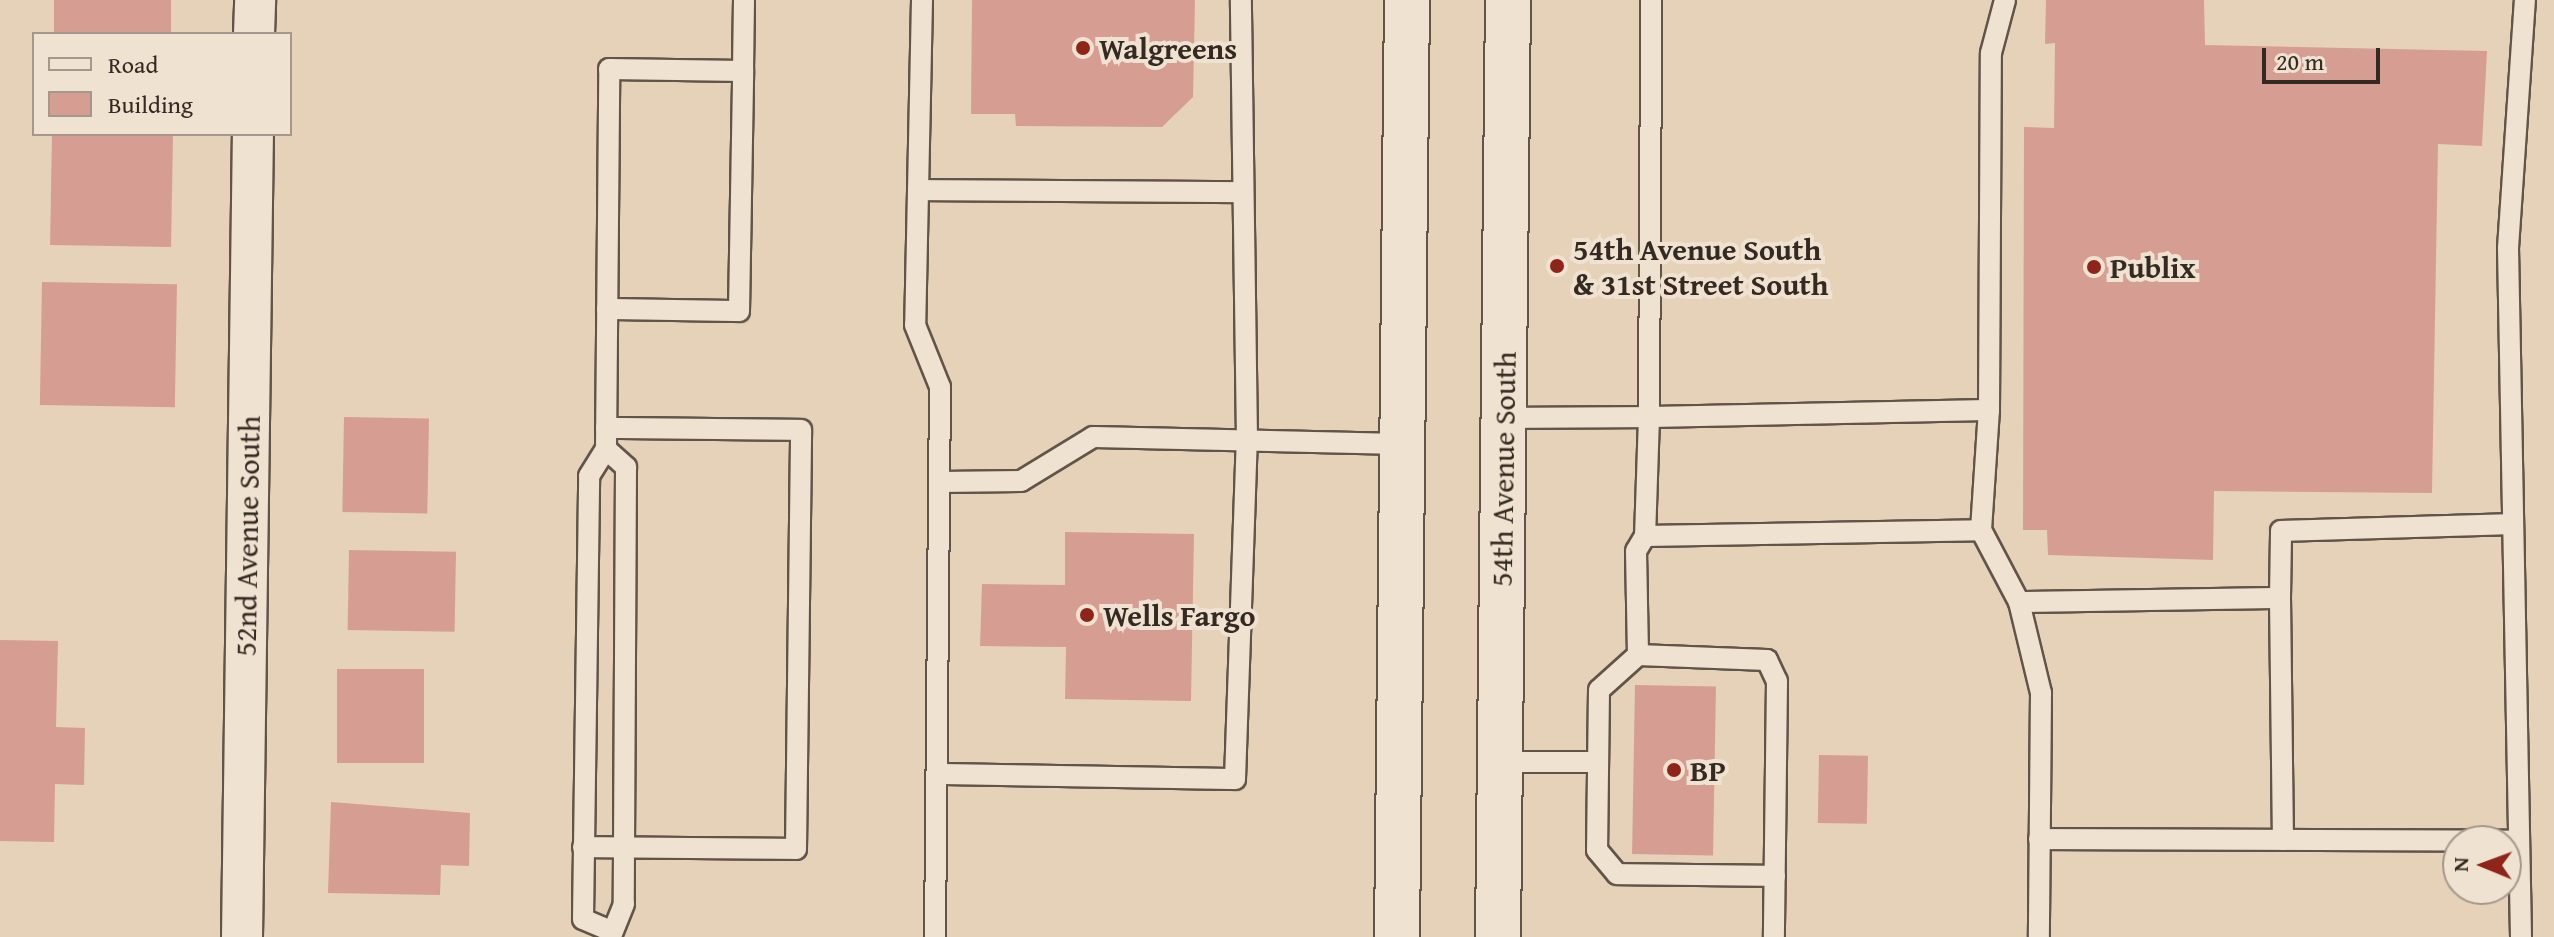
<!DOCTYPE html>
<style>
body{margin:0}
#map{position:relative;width:2554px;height:937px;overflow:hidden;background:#e6d2b8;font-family:"Gentium Book Plus",serif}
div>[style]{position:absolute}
.building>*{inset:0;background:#d69e92;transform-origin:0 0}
.roads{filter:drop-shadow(2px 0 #615448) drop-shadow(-2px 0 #615448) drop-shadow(0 2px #615448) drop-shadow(0 -2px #615448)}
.service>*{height:20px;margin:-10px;padding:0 10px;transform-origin:10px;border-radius:10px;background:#efe2d1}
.minor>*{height:40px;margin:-20px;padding:0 20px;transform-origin:20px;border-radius:20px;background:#efe2d1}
.secondary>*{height:44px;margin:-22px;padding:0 22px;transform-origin:22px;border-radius:22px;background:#efe2d1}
.dots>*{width:22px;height:22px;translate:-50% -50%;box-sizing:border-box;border:4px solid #efe2d1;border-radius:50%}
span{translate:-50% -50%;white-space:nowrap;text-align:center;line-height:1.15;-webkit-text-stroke:8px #efe2d1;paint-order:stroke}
.poi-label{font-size:30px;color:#352a22;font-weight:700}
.left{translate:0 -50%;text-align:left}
.street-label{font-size:30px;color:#352a22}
.legend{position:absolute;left:32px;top:32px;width:260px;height:104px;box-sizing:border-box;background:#efe2d1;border:2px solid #a5988b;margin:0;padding:10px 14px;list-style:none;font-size:24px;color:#352a22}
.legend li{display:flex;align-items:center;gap:16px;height:40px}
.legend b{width:40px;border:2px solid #a5988b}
.north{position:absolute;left:2442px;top:825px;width:80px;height:80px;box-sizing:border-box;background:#efe2d1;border:2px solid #a5988b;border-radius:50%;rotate:271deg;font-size:22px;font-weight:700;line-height:32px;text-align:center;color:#352a22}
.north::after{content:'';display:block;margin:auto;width:28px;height:36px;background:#8f2418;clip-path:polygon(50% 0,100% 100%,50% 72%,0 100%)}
.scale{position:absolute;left:2262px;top:48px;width:118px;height:36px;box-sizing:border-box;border:4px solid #352a22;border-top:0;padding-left:10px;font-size:24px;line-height:28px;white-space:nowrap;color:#352a22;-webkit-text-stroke:6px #efe2d1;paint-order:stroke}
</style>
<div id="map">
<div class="building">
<i style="left:54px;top:0;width:117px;height:34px"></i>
<i style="clip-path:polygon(972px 0,1195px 0,1193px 97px,1162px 127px,1016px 126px,1015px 114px,971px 114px)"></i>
<i style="clip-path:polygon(2046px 0,2204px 0,2205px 45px,2487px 51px,2482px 146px,2438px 144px,2432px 493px,2214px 491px,2213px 560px,2048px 555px,2047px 530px,2023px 530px,2024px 127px,2054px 128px,2055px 43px,2045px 44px)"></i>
<i style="left:52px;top:134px;width:121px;height:111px;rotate:1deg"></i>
<i style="left:42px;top:282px;width:135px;height:123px;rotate:1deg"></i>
<i style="left:344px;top:417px;width:85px;height:95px;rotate:1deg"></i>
<i style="clip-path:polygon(1065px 532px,1194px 534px,1191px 701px,1065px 699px,1066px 647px,980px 646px,982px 584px,1065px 585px)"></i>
<i style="left:349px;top:550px;width:107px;height:80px;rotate:1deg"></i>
<i style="clip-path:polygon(0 640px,58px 641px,56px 727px,85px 728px,84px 785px,55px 784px,54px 842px,0 841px)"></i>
<i style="left:337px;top:669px;width:87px;height:94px"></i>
<i style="left:1635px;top:685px;width:81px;height:169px;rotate:1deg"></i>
<i style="left:1819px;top:755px;width:49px;height:68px;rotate:1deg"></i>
<i style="clip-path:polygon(331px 802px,470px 813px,469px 866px,441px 865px,440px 895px,328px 893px)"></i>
</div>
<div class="roads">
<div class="service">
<i style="left:922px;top:0;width:325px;rotate:91.2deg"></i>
<i style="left:915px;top:325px;width:67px;rotate:68deg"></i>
<i style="left:940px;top:387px;width:550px;rotate:90.52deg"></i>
<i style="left:918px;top:190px;width:325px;rotate:0.4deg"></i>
<i style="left:607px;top:309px;width:132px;rotate:0.9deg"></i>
<i style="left:739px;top:311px;width:240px;rotate:-89deg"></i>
<i style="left:1989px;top:410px;width:357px;rotate:-89.7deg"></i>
<i style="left:1991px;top:53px;width:55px;rotate:-75.2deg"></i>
<i style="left:1503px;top:418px;width:146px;rotate:-0.4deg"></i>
<i style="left:1649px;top:417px;width:417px;rotate:-89.7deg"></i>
<i style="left:606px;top:449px;width:27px;rotate:42deg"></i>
<i style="left:626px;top:467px;width:437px;rotate:90.3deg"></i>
<i style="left:624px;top:904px;width:35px;rotate:112deg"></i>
<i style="left:940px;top:482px;width:81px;rotate:-0.7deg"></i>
<i style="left:1021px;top:481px;width:84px;rotate:-31.4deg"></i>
<i style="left:1093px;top:437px;width:309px;rotate:1.3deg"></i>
<i style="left:1981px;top:530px;width:120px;rotate:-86.2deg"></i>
<i style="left:1989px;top:410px;width:340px;rotate:178.8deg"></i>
<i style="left:1649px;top:417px;width:119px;rotate:91.9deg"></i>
<i style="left:1645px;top:536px;width:336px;rotate:-1deg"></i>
<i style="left:1981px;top:530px;width:81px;rotate:62.2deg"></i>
<i style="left:2019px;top:602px;width:94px;rotate:76.4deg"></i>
<i style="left:2041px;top:693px;width:244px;rotate:90.5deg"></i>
<i style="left:1645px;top:536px;width:17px;rotate:121deg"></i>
<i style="left:1636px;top:551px;width:104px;rotate:88.9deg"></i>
<i style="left:1638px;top:655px;width:129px;rotate:2.2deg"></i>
<i style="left:1767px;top:660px;width:23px;rotate:65deg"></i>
<i style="left:1777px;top:681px;width:256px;rotate:90.7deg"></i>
<i style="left:2280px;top:598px;width:242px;rotate:89.3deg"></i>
<i style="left:2019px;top:602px;width:261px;rotate:-0.9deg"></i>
<i style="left:2280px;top:598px;width:67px;rotate:-89.1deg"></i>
<i style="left:2281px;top:531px;width:232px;rotate:-1.7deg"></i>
<i style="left:1638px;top:655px;width:52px;rotate:138.1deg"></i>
<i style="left:1599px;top:690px;width:160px;rotate:90.7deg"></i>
<i style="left:1597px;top:850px;width:31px;rotate:50deg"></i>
<i style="left:1617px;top:874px;width:158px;rotate:0.7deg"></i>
<i style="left:1499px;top:762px;width:99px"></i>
<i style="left:939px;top:774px;width:296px;rotate:1deg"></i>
<i style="left:1235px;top:779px;width:339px;rotate:-88deg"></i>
<i style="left:1247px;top:440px;width:440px;rotate:-90.8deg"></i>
<i style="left:2039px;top:839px;width:480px;rotate:0.2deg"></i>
<i style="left:583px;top:847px;width:213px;rotate:0.5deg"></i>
<i style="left:796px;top:849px;width:419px;rotate:-89.3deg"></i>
<i style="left:801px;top:430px;width:195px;rotate:-179.4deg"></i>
<i style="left:611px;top:931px;width:30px;rotate:-157deg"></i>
<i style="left:583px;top:919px;width:443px;rotate:-89.2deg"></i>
<i style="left:589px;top:476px;width:32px;rotate:-58deg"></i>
<i style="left:606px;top:449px;width:380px;rotate:-89.5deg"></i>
<i style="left:609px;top:69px;width:134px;rotate:0.9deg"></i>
<i style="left:743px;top:71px;width:71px;rotate:-89.2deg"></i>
<i style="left:2521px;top:937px;width:689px;rotate:-91.08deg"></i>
<i style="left:2508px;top:248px;width:249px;rotate:-86.1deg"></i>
</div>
<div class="minor">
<i style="left:254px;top:34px;width:34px;rotate:-88deg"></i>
<i style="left:242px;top:937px;width:803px;rotate:-89.22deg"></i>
</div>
<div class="secondary">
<i style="left:1397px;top:937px;width:937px;rotate:-89.39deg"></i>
<i style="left:1498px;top:937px;width:937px;rotate:-89.39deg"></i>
</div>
</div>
<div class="dots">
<i style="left:1083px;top:48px;background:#8f2418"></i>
<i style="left:1557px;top:266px;background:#8f2418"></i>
<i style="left:2094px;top:267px;background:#8f2418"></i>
<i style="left:1087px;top:615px;background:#8f2418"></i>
<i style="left:1674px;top:770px;background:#8f2418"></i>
</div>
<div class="poi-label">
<span class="left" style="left:1099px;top:48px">Walgreens</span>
<span class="left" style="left:1573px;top:266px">54th Avenue South<br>&amp; 31st Street South</span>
<span class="left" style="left:2110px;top:267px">Publix</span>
<span class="left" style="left:1103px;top:615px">Wells Fargo</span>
<span class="left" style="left:1690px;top:770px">BP</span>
</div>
<div class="street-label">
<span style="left:1503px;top:469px;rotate:-89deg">54th Avenue South</span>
<span style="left:247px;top:536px;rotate:-89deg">52nd Avenue South</span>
</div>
<ul class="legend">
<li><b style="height:10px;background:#efe2d1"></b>Road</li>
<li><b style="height:22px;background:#d69e92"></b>Building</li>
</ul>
<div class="north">N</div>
<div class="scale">20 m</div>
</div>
